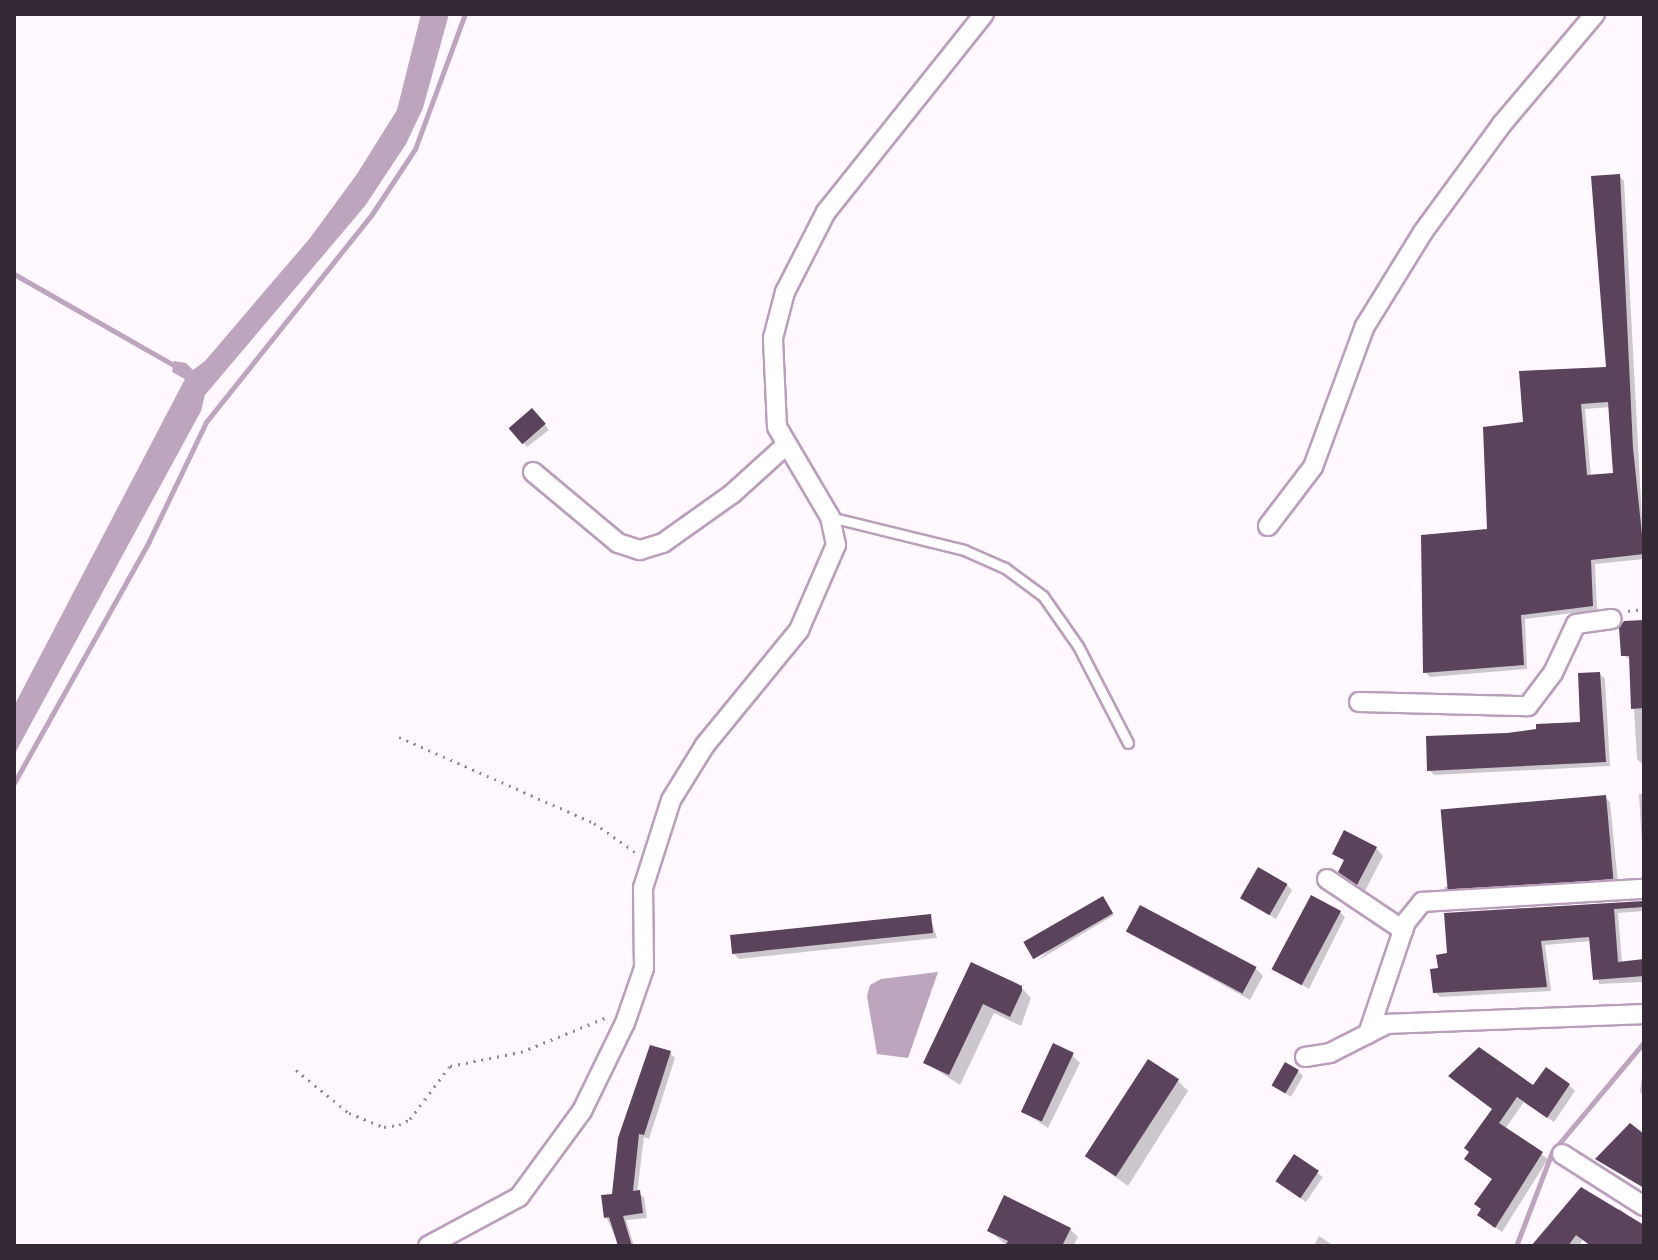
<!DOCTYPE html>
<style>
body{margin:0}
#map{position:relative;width:1658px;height:1260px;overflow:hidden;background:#fff9ff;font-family:"Nunito Sans",sans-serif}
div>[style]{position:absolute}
.water>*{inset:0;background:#bca5bd}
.shadow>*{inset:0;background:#0003}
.stream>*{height:5px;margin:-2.5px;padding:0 2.5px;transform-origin:2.5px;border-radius:2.5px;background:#bca5bd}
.building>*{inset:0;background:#5a435b;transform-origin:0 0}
.path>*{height:3px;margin-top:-1.5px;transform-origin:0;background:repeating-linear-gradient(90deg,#928a93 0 2px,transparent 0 8px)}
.roads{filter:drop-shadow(2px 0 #b99fba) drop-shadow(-2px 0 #b99fba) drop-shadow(0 2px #b99fba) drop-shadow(0 -2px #b99fba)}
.lane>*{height:9px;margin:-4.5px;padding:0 4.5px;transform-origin:4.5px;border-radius:4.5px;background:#fff}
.street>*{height:18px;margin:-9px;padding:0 9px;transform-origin:9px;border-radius:9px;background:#fff}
span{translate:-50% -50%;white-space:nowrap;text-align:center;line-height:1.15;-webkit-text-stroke:8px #fff;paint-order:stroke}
.frame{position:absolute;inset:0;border:16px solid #332934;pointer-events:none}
</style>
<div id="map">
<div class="water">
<i style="clip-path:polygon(421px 14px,449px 14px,423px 108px,406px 144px,365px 206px,205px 395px,201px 411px,14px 755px,14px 706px,185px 379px,172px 372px,174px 361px,186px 363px,193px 370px,205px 361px,310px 238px,357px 174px,397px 110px)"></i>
<i style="clip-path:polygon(938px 972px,908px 1058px,877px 1054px,867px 996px,870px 985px,881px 979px)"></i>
</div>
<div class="shadow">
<i style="clip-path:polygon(evenodd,1619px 176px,1624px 181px,1644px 559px,1595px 564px,1597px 610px,1525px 619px,1527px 669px,1430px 677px,1425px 672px,1489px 531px,1525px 424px,1609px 368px,1619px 176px,1610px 407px,1615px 474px,1591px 477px,1585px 409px,1610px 407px)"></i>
<i style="clip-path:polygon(537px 415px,549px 430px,527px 447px,510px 427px)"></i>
<i style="clip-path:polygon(1644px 622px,1644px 764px,1642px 764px,1637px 759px,1631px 660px,1623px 655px)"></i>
<i style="clip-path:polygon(1600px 674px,1605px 679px,1610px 766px,1434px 775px,1429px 770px,1582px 724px)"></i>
<i style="clip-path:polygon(1639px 794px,1644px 794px,1644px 876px)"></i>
<i style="clip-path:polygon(1605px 797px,1610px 802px,1618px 883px,1449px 893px,1444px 888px)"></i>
<i style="clip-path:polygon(1376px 848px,1383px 856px,1365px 891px,1340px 871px)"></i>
<i style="clip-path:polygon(1287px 885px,1292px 890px,1276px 919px,1243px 898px)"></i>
<i style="clip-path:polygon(1104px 900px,1114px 915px,1037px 961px)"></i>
<i style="clip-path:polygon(1644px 902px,1644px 911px,1618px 913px,1622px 963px,1644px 961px,1644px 982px,1599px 984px,1592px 941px,1545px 945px,1551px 991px,1440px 997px,1435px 992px,1450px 955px,1446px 915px)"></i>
<i style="clip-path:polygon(1340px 912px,1345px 917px,1309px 989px,1275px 969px)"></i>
<i style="clip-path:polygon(930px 916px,937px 938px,739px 959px,734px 954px)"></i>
<i style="clip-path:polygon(1128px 932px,1255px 968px,1263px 976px,1250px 1000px)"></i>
<i style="clip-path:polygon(972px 965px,1021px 987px,1031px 998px,1021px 1026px,994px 1013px,960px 1085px,926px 1063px)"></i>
<i style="clip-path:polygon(670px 1053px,675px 1058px,649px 1139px,644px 1137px,637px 1193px,644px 1197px,647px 1218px,626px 1220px,634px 1246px,620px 1246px,606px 1217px)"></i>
<i style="clip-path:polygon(1072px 1055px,1080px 1063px,1048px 1128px,1022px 1111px)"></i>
<i style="clip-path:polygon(1644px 1061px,1644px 1096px,1640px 1092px)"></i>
<i style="clip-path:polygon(1298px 1071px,1303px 1076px,1291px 1097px,1274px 1085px)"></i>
<i style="clip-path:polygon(1178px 1081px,1188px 1091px,1128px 1186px,1088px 1157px)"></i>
<i style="clip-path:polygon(1457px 1082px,1533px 1088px,1569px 1085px,1575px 1091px,1554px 1122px,1524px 1102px,1505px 1129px,1548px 1159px,1502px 1232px,1485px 1220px,1494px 1180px,1494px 1109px)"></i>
<i style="clip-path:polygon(1294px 1157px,1323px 1177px,1306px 1202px,1286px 1188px)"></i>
<i style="clip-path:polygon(1620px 1209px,1644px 1228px,1644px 1246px,1592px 1246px,1583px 1239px,1579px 1246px,1536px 1246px)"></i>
<i style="clip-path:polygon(1070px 1229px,1078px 1237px,1073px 1246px,1007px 1246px,989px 1230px)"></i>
<i style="clip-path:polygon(1319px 1236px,1334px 1246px,1314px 1246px)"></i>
</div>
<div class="stream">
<i style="left:14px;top:274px;width:188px;rotate:29.7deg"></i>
<i style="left:14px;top:783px;width:277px;rotate:-60.8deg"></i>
<i style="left:149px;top:541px;width:132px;rotate:-64.4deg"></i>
<i style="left:206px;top:422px;width:266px;rotate:-51.4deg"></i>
<i style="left:372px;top:214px;width:78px;rotate:-56.5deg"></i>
<i style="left:415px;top:149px;width:144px;rotate:-69.7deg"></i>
<i style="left:1516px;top:1246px;width:101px;rotate:-69deg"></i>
<i style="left:1552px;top:1152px;width:143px;rotate:-50.1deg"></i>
</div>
<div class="building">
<i style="clip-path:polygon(evenodd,1620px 174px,1633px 448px,1644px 554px,1591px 560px,1593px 606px,1521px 615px,1524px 665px,1423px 673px,1421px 535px,1487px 529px,1483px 427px,1523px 422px,1519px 371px,1606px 367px,1591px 176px,1620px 174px,1608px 402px,1613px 473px,1587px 475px,1581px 404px,1608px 402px)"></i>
<i style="left:532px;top:408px;width:21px;height:31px;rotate:49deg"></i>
<i style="clip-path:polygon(1644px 620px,1644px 708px,1631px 709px,1629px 656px,1621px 656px,1619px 628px,1624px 621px)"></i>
<i style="clip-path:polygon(1600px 672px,1606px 762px,1427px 771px,1426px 736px,1507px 733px,1536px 729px,1536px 724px,1580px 722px,1578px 673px)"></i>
<i style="left:1606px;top:795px;width:84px;height:166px;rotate:85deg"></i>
<i style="clip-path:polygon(1344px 830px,1377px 847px,1357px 885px,1338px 872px,1344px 860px,1332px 854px)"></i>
<i style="left:1258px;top:867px;width:34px;height:36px;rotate:30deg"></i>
<i style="left:1311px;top:895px;width:34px;height:84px;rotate:28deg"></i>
<i style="left:1103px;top:896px;width:20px;height:92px;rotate:60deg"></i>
<i style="clip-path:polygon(1644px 901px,1644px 907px,1614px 909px,1618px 962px,1644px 959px,1644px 976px,1593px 980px,1589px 937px,1541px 941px,1547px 987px,1433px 993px,1430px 969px,1438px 968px,1436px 955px,1447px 953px,1444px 913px)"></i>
<i style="left:1140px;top:905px;width:132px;height:30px;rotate:28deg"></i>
<i style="left:931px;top:914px;width:19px;height:202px;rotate:84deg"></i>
<i style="clip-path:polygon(971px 962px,1022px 986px,1022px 991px,1010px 1017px,983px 1004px,949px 1075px,923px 1063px)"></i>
<i style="left:1053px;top:1043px;width:23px;height:76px;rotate:25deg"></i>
<i style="clip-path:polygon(650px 1045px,671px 1051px,644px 1135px,639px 1134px,633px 1191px,640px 1190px,643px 1213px,623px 1216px,632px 1246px,618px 1246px,609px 1217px,604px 1218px,601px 1195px,612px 1194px,618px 1138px)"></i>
<i style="clip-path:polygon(1479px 1047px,1533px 1085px,1546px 1067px,1570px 1084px,1547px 1118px,1517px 1097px,1499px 1123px,1543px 1152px,1495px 1228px,1477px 1215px,1481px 1209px,1474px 1204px,1492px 1179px,1464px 1159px,1469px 1152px,1464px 1148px,1492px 1109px,1448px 1076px)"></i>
<i style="left:1148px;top:1059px;width:37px;height:116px;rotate:33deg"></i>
<i style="left:1285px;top:1062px;width:16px;height:27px;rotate:30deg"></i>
<i style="clip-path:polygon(1630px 1123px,1644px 1134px,1644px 1188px,1595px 1159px)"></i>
<i style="left:1294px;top:1154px;width:30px;height:33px;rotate:34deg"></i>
<i style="clip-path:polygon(1581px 1187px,1644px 1225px,1644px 1246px,1591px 1246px,1576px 1235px,1568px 1246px,1531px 1246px)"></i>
<i style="clip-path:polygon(1004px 1195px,1071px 1228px,1062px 1246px,1005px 1246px,1008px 1241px,987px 1231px)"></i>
</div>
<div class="path">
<i style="left:1628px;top:611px;width:16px;rotate:-7deg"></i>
<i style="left:399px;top:737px;width:213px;rotate:23.8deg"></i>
<i style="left:594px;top:823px;width:50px;rotate:35.3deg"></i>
<i style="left:296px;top:1070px;width:68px;rotate:39.1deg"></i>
<i style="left:349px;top:1113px;width:38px;rotate:22deg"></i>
<i style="left:384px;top:1127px;width:15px;rotate:-8deg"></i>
<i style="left:399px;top:1125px;width:13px;rotate:-29deg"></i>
<i style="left:410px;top:1119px;width:66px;rotate:-53deg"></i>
<i style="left:450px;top:1066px;width:72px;rotate:-11.2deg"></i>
<i style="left:521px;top:1052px;width:93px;rotate:-22.1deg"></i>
</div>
<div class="roads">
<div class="lane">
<i style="left:830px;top:517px;width:138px;rotate:13.8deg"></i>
<i style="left:964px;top:550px;width:45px;rotate:23.7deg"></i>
<i style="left:1005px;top:568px;width:47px;rotate:36.4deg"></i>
<i style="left:1043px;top:596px;width:61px;rotate:55deg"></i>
<i style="left:1078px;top:646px;width:109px;rotate:62.7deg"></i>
</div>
<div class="street">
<i style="left:533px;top:472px;width:111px;rotate:39.9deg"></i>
<i style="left:618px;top:543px;width:23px;rotate:18deg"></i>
<i style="left:640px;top:550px;width:24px;rotate:-17deg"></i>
<i style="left:663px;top:543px;width:85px;rotate:-35.4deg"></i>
<i style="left:732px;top:494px;width:73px;rotate:-42.2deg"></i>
<i style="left:1268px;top:526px;width:74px;rotate:-52.7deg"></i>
<i style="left:1313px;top:467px;width:150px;rotate:-69.8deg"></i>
<i style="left:1365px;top:326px;width:110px;rotate:-58.3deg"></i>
<i style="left:1423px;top:232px;width:134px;rotate:-53.8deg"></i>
<i style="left:1502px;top:124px;width:144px;rotate:-49.8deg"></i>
<i style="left:1359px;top:702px;width:169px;rotate:1.4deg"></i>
<i style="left:1528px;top:706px;width:41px;rotate:-52.9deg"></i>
<i style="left:1553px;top:673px;width:54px;rotate:-64.9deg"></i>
<i style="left:1576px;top:624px;width:36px;rotate:-8deg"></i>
<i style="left:1327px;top:879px;width:92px;rotate:33.9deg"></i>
<i style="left:1368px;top:1034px;width:118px;rotate:-71.3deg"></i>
<i style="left:1406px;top:922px;width:26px;rotate:-51deg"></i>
<i style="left:1422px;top:902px;width:222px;rotate:-3.4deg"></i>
<i style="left:1305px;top:1057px;width:25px;rotate:-9deg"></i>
<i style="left:1330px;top:1053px;width:64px;rotate:-27deg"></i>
<i style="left:1387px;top:1024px;width:257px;rotate:-2.2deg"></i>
<i style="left:1562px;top:1154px;width:97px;rotate:32.4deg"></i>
<i style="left:428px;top:1246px;width:103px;rotate:-28.3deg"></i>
<i style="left:519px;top:1197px;width:107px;rotate:-53.8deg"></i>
<i style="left:582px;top:1111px;width:98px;rotate:-64deg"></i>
<i style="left:625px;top:1023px;width:58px;rotate:-70.9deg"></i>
<i style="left:644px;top:968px;width:80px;rotate:-90.7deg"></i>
<i style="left:643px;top:888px;width:92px;rotate:-72.3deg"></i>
<i style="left:671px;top:800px;width:65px;rotate:-58.3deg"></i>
<i style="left:705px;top:745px;width:149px;rotate:-50.7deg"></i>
<i style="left:799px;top:630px;width:93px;rotate:-66.5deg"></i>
<i style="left:836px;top:545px;width:29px;rotate:-102deg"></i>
<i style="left:830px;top:517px;width:104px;rotate:-120.5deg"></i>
<i style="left:777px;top:427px;width:89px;rotate:-92.6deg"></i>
<i style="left:773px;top:338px;width:48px;rotate:-75.4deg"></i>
<i style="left:785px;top:292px;width:90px;rotate:-62.9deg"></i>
<i style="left:826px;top:212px;width:253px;rotate:-51.4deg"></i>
</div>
</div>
<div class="frame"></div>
</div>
